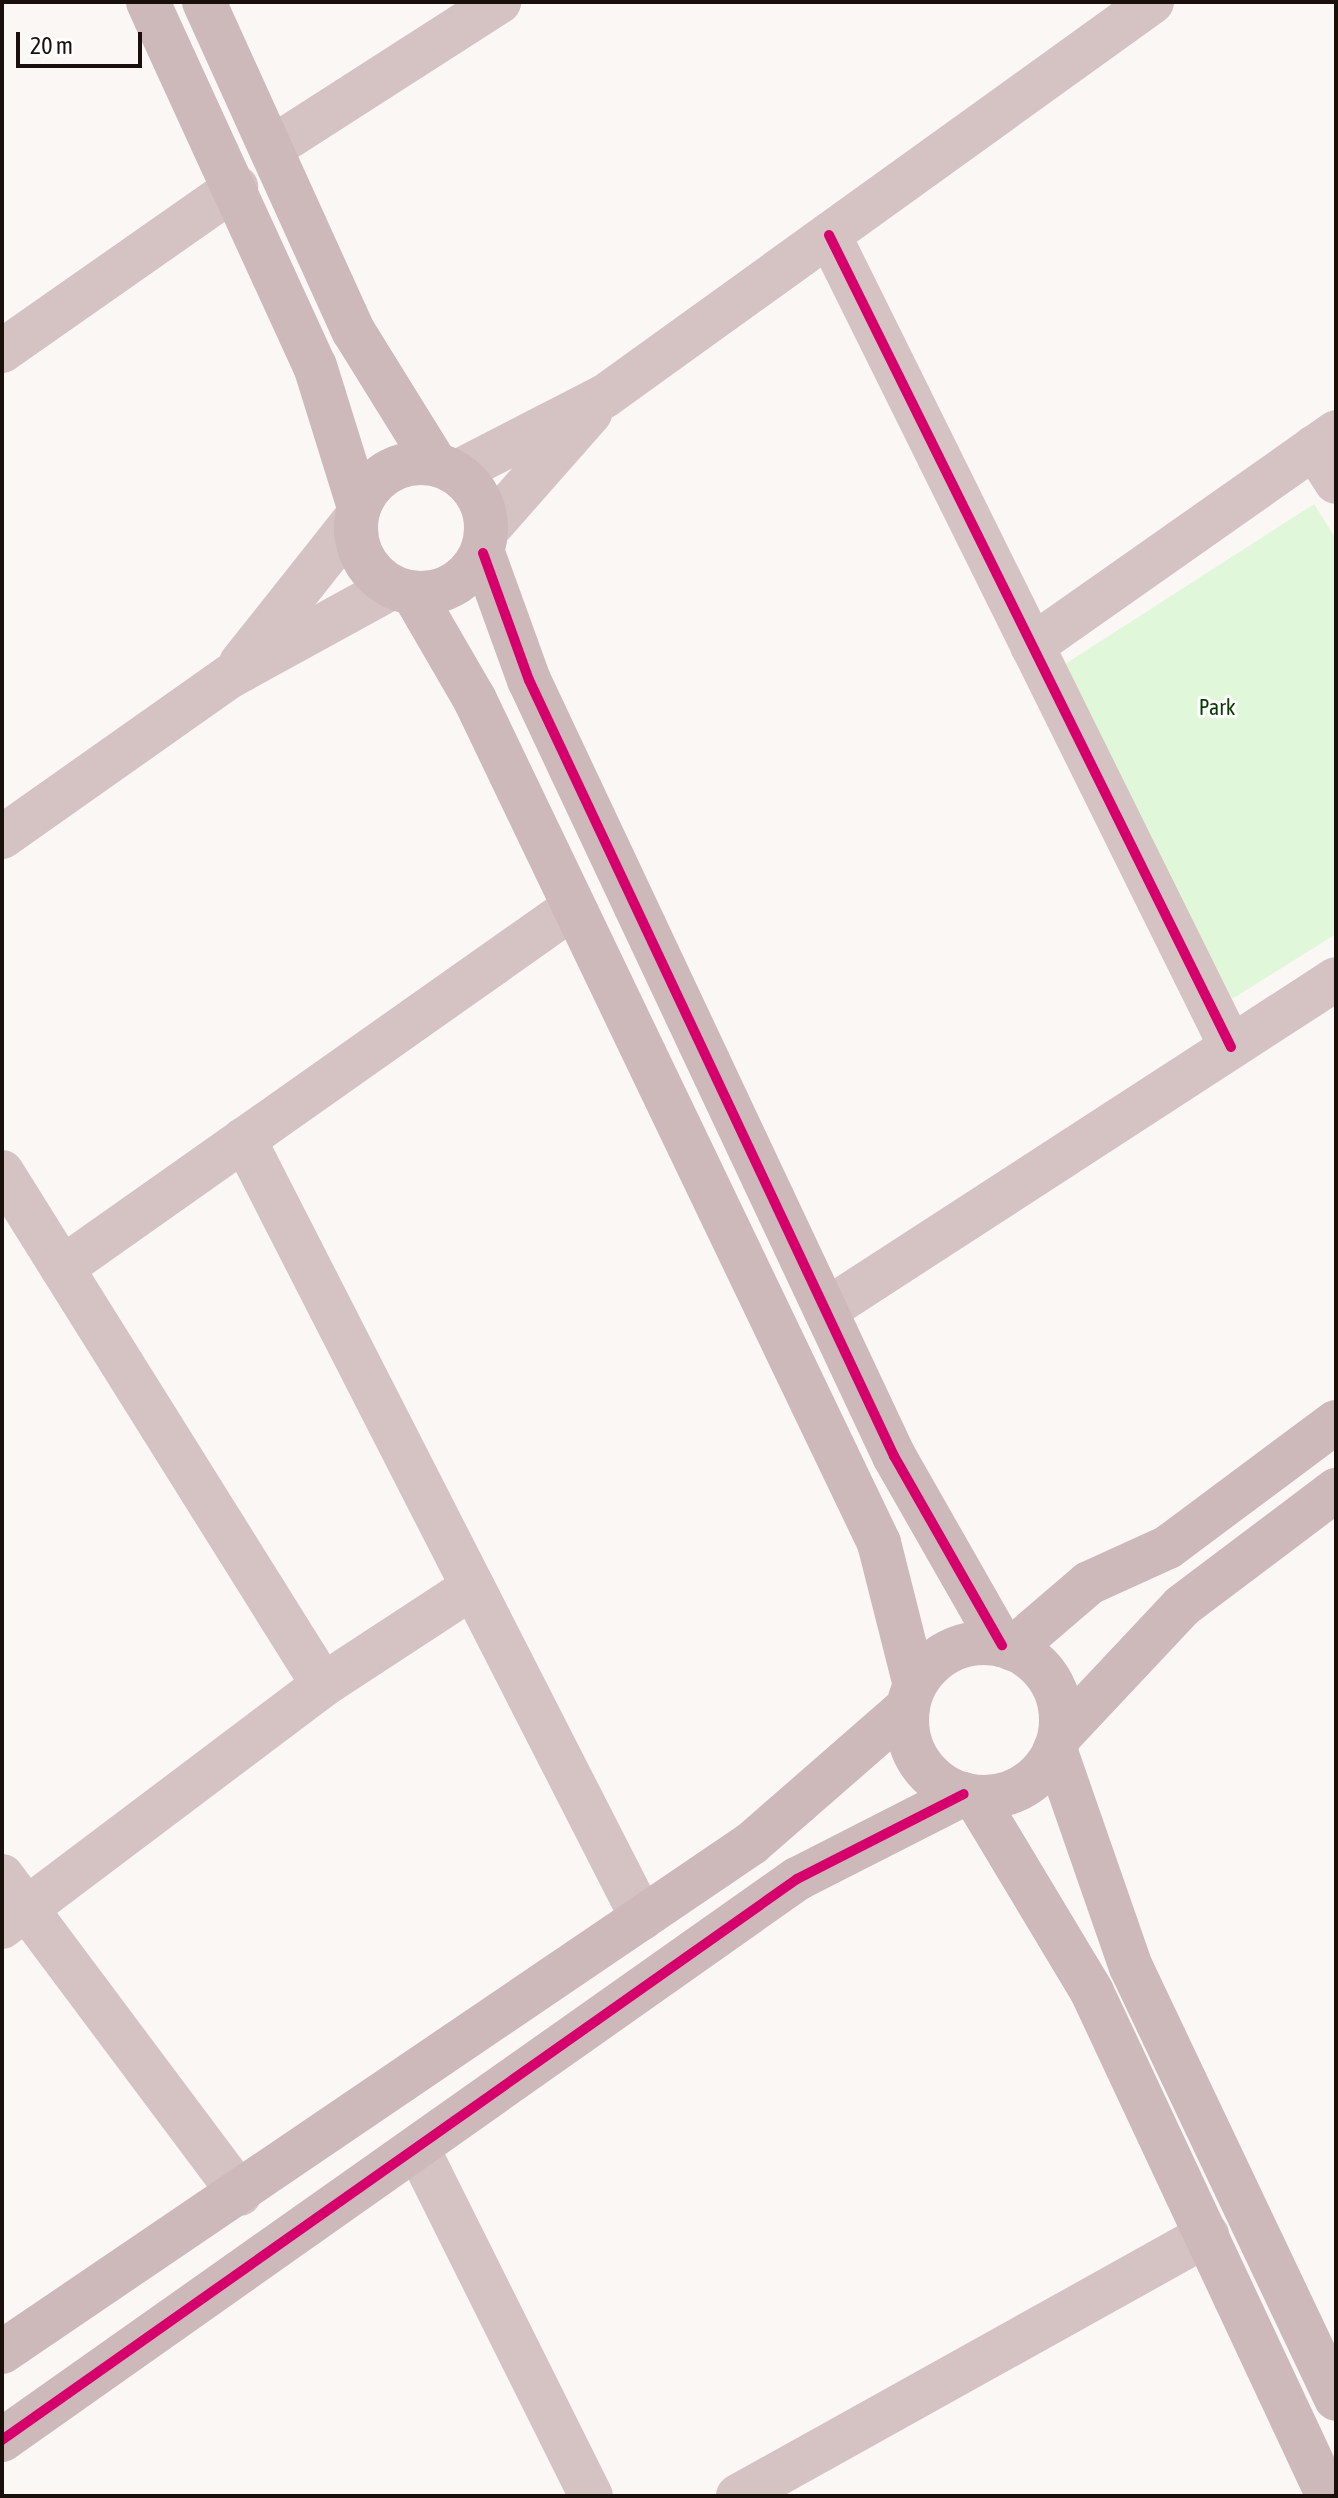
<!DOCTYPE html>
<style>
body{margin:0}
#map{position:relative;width:1338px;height:2498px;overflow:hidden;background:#faf7f5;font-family:"Asap Condensed",sans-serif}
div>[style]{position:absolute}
.green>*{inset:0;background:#e0f8d9}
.street>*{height:44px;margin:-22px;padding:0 22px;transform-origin:22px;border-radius:22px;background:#d5c3c4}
.secondary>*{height:44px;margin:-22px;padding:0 22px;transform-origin:22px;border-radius:22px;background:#cdb8ba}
.secondary>.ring{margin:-22px;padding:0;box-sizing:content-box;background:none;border:44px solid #cdb8ba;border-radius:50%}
.cycleway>*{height:10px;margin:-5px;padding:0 5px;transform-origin:5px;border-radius:5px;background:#d6006c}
span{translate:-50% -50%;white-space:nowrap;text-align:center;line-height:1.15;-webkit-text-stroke:6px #fff;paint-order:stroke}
.park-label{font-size:22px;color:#083a02}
.frame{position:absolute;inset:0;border:4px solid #19100b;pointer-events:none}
.scale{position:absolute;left:16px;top:32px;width:126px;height:36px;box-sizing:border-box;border:4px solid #19100b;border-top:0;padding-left:10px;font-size:24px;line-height:28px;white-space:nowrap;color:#19100b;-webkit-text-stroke:6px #fff;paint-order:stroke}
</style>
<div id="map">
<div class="green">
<i style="clip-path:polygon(1314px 504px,1336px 539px,1336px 934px,1232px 999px,1062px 666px)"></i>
</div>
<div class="street">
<i style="left:273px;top:147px;width:269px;rotate:-32.7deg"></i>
<i style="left:829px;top:235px;width:906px;rotate:63.66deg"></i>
<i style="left:2px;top:351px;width:286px;rotate:-35deg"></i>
<i style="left:1314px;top:447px;width:41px;rotate:57.8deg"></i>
<i style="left:457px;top:472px;width:166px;rotate:-27.2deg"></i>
<i style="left:605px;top:396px;width:674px;rotate:-35.76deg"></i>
<i style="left:487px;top:530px;width:156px;rotate:-48.6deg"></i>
<i style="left:1032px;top:646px;width:372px;rotate:-35.1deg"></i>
<i style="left:241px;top:663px;width:185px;rotate:-51.6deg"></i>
<i style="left:2px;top:837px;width:278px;rotate:-35.2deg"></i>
<i style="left:229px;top:677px;width:187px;rotate:-28.8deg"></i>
<i style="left:244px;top:1139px;width:875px;rotate:62.94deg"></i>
<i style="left:2px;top:1172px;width:605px;rotate:57.96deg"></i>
<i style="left:62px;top:1268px;width:623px;rotate:-35.2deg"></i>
<i style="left:826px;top:1310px;width:608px;rotate:-32.98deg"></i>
<i style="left:2px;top:1876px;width:397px;rotate:53.2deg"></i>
<i style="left:2px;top:1927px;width:402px;rotate:-37deg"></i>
<i style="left:323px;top:1685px;width:179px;rotate:-33.2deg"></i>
<i style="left:419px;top:2151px;width:385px;rotate:63.5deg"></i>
<i style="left:738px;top:2496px;width:537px;rotate:-29.1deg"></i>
</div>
<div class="secondary">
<i style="left:148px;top:2px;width:400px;rotate:65.4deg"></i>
<i style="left:315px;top:366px;width:148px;rotate:72.7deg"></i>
<i style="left:204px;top:2px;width:362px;rotate:65.6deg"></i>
<i style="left:354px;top:332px;width:155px;rotate:58.2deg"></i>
<i class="ring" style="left:356px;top:463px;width:86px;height:86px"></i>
<i style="left:483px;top:553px;width:135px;rotate:70.1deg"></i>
<i style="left:529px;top:680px;width:858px;rotate:64.81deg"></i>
<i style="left:894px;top:1456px;width:218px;rotate:60.3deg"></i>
<i style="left:413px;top:593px;width:124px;rotate:59.9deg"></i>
<i style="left:475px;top:700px;width:935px;rotate:64.39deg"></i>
<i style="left:879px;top:1543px;width:146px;rotate:75.8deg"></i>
<i class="ring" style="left:907px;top:1643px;width:110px;height:110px"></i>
<i style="left:1012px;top:1649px;width:101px;rotate:-40.6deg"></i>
<i style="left:1089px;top:1583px;width:87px;rotate:-24.5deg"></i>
<i style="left:1168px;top:1547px;width:209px;rotate:-36.7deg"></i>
<i style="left:1060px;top:1736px;width:178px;rotate:-46.8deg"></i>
<i style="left:1182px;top:1606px;width:193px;rotate:-37deg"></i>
<i style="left:1055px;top:1749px;width:231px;rotate:70.8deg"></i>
<i style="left:1131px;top:1967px;width:478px;rotate:64.6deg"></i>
<i style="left:975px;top:1797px;width:227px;rotate:59deg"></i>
<i style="left:1092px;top:1992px;width:557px;rotate:64.91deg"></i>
<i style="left:2px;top:2352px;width:906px;rotate:-34.16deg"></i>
<i style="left:752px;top:1843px;width:207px;rotate:-41.1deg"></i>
<i style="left:2px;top:2440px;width:973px;rotate:-35.21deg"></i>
<i style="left:797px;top:1879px;width:187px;rotate:-27deg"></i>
</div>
<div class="cycleway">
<i style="left:829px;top:235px;width:906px;rotate:63.66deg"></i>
<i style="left:483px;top:553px;width:135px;rotate:70.1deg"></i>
<i style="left:529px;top:680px;width:858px;rotate:64.81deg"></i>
<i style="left:894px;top:1456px;width:218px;rotate:60.3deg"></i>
<i style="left:2px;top:2440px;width:973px;rotate:-35.21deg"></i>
<i style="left:797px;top:1879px;width:187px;rotate:-27deg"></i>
</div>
<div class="park-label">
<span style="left:1217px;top:708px">Park</span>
</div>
<div class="frame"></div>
<div class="scale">20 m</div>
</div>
